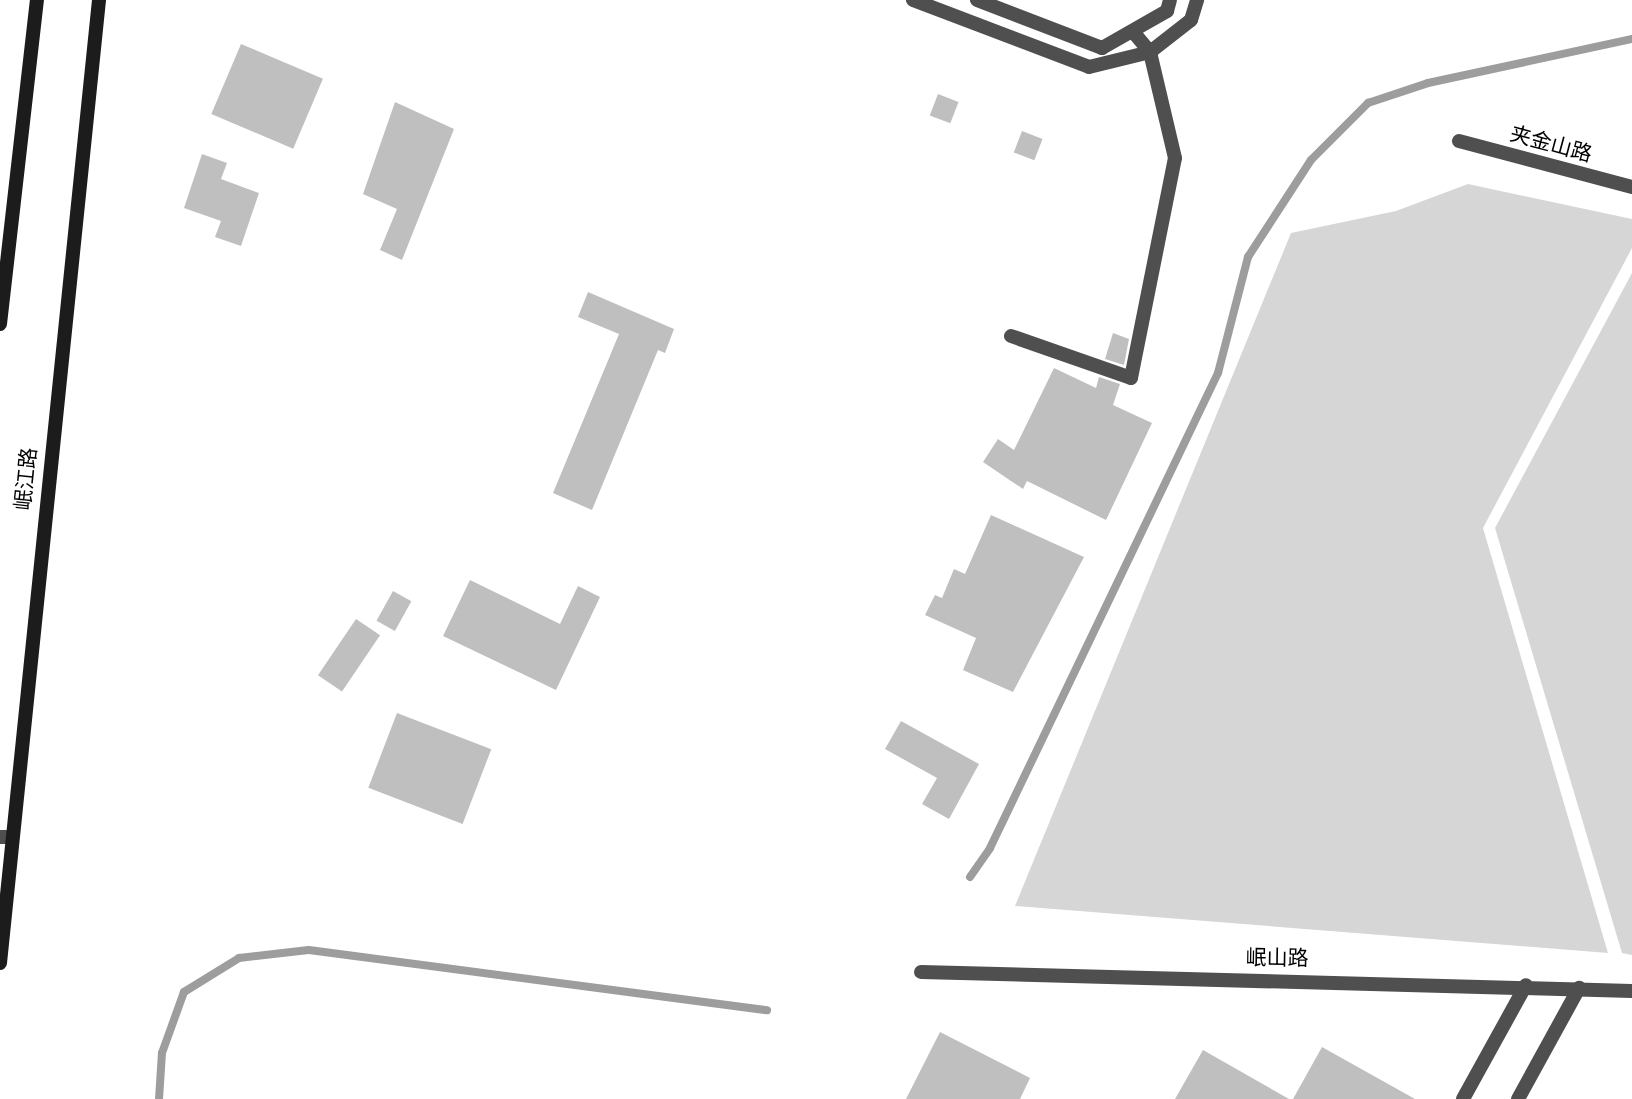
<!DOCTYPE html>
<meta charset="utf-8">
<style>
body{margin:0}
#map{position:relative;width:1632px;height:1099px;overflow:hidden;background:#fff;font-family:Poppins,"Noto Sans SC",sans-serif}
div>[style]{position:absolute}
.green>*{inset:0;background:#d6d6d6}
.stream>*{height:8px;margin:-4px;padding:0 4px;transform-origin:4px;border-radius:4px;background:#9d9d9d}
.building>*{inset:0;background:#bfbfbf;transform-origin:0 0}
.service>*{height:14px;margin:-7px;padding:0 7px;transform-origin:7px;border-radius:7px;background:#4f4f4f}
.minor>*{height:14px;margin:-7px;padding:0 7px;transform-origin:7px;border-radius:7px;background:#4f4f4f}
.tertiary>*{height:14px;margin:-7px;padding:0 7px;transform-origin:7px;border-radius:7px;background:#4f4f4f}
.secondary>*{height:14px;margin:-7px;padding:0 7px;transform-origin:7px;border-radius:7px;background:#1c1c1c}
span{translate:-50% -50%;white-space:nowrap;text-align:center;line-height:1.15;-webkit-text-stroke:7px #fff;paint-order:stroke}
.street-label{font-size:21px;color:#000}
</style>
<div id="map">
<div class="green">
<i style="clip-path:polygon(1468px 184px,1632px 219px,1632px 248px,1483px 528px,1608px 953px,1015px 906px,1291px 233px,1396px 211px)"></i>
<i style="clip-path:polygon(1632px 273px,1632px 955px,1622px 953px,1495px 528px)"></i>
</div>
<div class="stream">
<i style="left:970px;top:877px;width:35px;rotate:-55deg"></i>
<i style="left:990px;top:848px;width:527px;rotate:-64.36deg"></i>
<i style="left:1218px;top:373px;width:120px;rotate:-75.5deg"></i>
<i style="left:1248px;top:257px;width:116px;rotate:-57deg"></i>
<i style="left:1311px;top:160px;width:81px;rotate:-45deg"></i>
<i style="left:1368px;top:103px;width:63px;rotate:-18.4deg"></i>
<i style="left:1428px;top:83px;width:209px;rotate:-12.2deg"></i>
<i style="left:159px;top:1099px;width:46px;rotate:-86.3deg"></i>
<i style="left:162px;top:1053px;width:65px;rotate:-70.2deg"></i>
<i style="left:184px;top:992px;width:65px;rotate:-31.7deg"></i>
<i style="left:239px;top:958px;width:70px;rotate:-6.5deg"></i>
<i style="left:309px;top:950px;width:462px;rotate:7.5deg"></i>
</div>
<div class="building">
<i style="left:241px;top:44px;width:89px;height:76px;rotate:23deg"></i>
<i style="left:938px;top:94px;width:22px;height:23px;rotate:21deg"></i>
<i style="clip-path:polygon(395px 102px,454px 129px,402px 260px,380px 250px,397px 209px,363px 194px)"></i>
<i style="left:1022px;top:131px;width:22px;height:23px;rotate:21deg"></i>
<i style="clip-path:polygon(202px 154px,227px 163px,221px 179px,259px 193px,241px 246px,215px 237px,221px 221px,184px 208px)"></i>
<i style="clip-path:polygon(588px 292px,674px 329px,665px 353px,658px 350px,592px 510px,553px 493px,619px 334px,578px 317px)"></i>
<i style="clip-path:polygon(1113px 333px,1129px 339px,1124px 365px,1105px 359px)"></i>
<i style="clip-path:polygon(1054px 368px,1096px 388px,1099px 377px,1120px 384px,1113px 405px,1152px 423px,1106px 520px,1027px 481px,1023px 489px,983px 462px,998px 439px,1014px 450px)"></i>
<i style="clip-path:polygon(991px 515px,1084px 557px,1013px 692px,963px 670px,976px 638px,925px 615px,935px 595px,942px 598px,954px 569px,965px 574px)"></i>
<i style="clip-path:polygon(470px 580px,560px 624px,578px 586px,600px 597px,556px 690px,443px 636px)"></i>
<i style="left:393px;top:591px;width:21px;height:34px;rotate:29deg"></i>
<i style="left:356px;top:619px;width:29px;height:68px;rotate:34deg"></i>
<i style="left:397px;top:713px;width:101px;height:80px;rotate:21deg"></i>
<i style="clip-path:polygon(901px 721px,979px 764px,949px 819px,922px 804px,937px 778px,885px 749px)"></i>
<i style="clip-path:polygon(940px 1032px,1030px 1078px,1020px 1099px,906px 1099px)"></i>
<i style="clip-path:polygon(1322px 1047px,1415px 1099px,1293px 1099px)"></i>
<i style="clip-path:polygon(1203px 1050px,1289px 1099px,1175px 1099px)"></i>
</div>
<div class="service">
<i style="left:1011px;top:336px;width:127px;rotate:19.3deg"></i>
<i style="left:1131px;top:378px;width:224px;rotate:-78.7deg"></i>
<i style="left:1175px;top:158px;width:109px;rotate:-103.3deg"></i>
<i style="left:1150px;top:52px;width:26px;rotate:-130deg"></i>
<i style="left:1463px;top:1099px;width:130px;rotate:-61.1deg"></i>
<i style="left:1518px;top:1099px;width:127px;rotate:-61.2deg"></i>
</div>
<div class="minor">
<i style="left:1459px;top:141px;width:179px;rotate:14.9deg"></i>
<i style="left:921px;top:972px;width:711px;rotate:1.53deg"></i>
</div>
<div class="tertiary">
<i style="left:913px;top:0;width:188px;rotate:20.8deg"></i>
<i style="left:1089px;top:67px;width:63px;rotate:-13.8deg"></i>
<i style="left:1150px;top:52px;width:52px;rotate:-38deg"></i>
<i style="left:1191px;top:20px;width:21px;rotate:-73deg"></i>
<i style="left:977px;top:0;width:134px;rotate:21deg"></i>
<i style="left:1102px;top:48px;width:75px;rotate:-29.6deg"></i>
<i style="left:1167px;top:11px;width:11px;rotate:-75deg"></i>
<i style="left:0;top:837px;width:9px"></i>
</div>
<div class="secondary">
<i style="left:0;top:324px;width:326px;rotate:-83.5deg"></i>
<i style="left:0;top:963px;width:968px;rotate:-84.13deg"></i>
</div>
<div class="street-label">
<span style="left:1551px;top:144px;rotate:15deg">夹金山路</span>
<span style="left:26px;top:479px;rotate:-84deg">岷江路</span>
<span style="left:1277px;top:958px;rotate:1deg">岷山路</span>
</div>
</div>
